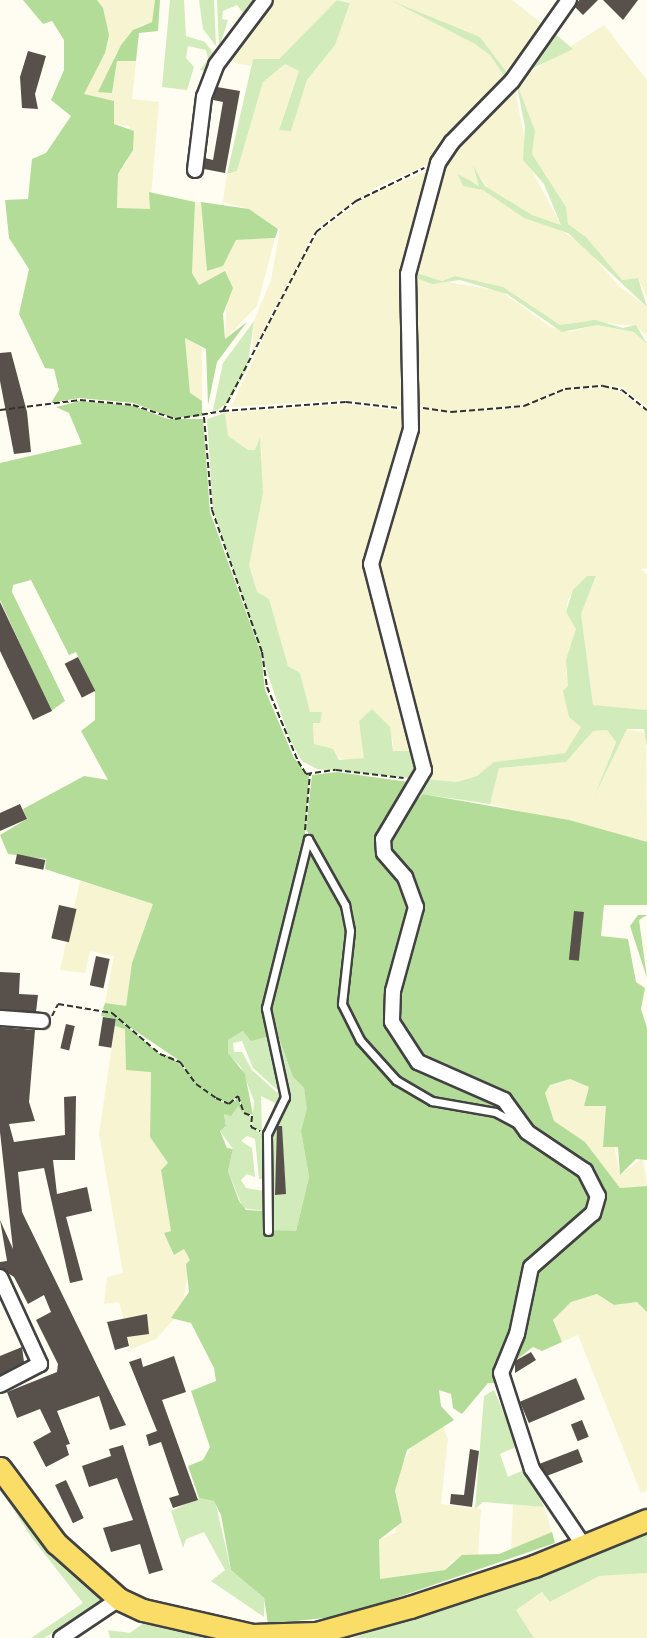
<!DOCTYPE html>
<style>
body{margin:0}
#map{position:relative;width:647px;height:1638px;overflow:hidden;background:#fffdf1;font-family:"Times New Roman",serif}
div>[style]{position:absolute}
.farmland>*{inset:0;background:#f6f4d1}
.green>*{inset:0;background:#d1ebba}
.forest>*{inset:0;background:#b4dc99}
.building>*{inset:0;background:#58514b;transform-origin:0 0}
.path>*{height:2px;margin-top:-1px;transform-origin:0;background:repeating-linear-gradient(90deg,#313131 0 6px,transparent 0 9px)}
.roads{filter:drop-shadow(2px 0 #424242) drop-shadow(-2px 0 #424242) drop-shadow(0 2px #424242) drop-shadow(0 -2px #424242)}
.lane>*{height:7px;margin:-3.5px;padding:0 3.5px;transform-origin:3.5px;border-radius:3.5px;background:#fff}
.street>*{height:14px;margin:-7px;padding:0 7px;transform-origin:7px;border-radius:7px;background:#fff}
.primary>*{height:21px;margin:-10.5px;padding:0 10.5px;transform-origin:10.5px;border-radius:10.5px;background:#fadd66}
span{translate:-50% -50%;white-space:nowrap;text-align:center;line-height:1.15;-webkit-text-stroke:6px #fff;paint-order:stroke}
</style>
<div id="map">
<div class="farmland">
<i style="clip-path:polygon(97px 0,155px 0,152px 22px,139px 26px,114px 57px,112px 93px,117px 61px,136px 61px,132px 99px,159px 102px,150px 209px,117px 209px,118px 174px,127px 162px,130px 126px,114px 124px,83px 94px,109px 35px)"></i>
<i style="clip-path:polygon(272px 0,337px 0,279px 59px,254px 59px,250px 66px,228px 61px)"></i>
<i style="clip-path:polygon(345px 0,512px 0,549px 29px,511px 78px,480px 37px,394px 2px,475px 44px,490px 55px,508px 82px,434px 162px,376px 187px,315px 230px,252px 353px,254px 321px,271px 280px,280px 230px,249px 209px,223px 202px,227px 174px,237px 171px,263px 82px,285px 64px,299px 71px,279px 129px,291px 131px,307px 80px,335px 45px,350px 3px)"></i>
<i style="clip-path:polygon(604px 25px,647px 80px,647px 297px,638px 278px,622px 280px,587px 238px,568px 224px,566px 207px,532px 154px,535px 131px,516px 81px)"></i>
<i style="clip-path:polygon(514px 85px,530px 167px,561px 225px,532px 215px,488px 188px,474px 167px,480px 186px,463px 178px,463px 185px,483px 190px,524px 218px,561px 230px,582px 244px,620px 287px,647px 307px,647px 336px,636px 326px,587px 321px,560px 325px,503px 287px,455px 276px,442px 281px,413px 272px,428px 235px,442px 163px)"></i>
<i style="clip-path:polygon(434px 169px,413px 256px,409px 407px,343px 400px,231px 407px,297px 265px,318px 233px,370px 194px)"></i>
<i style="clip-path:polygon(195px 202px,201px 202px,207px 271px,223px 266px,236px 240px,275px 238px,257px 306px,225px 339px,227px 297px,214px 280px,199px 285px,192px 273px)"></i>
<i style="clip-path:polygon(411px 276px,501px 291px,550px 327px,569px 332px,596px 325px,634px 332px,647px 344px,647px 407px,623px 388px,609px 385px,564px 389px,521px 405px,449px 411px,416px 407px)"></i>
<i style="clip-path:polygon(185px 336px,202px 348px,202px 401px,190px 394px)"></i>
<i style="clip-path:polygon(612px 387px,647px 411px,647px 568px,641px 569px,647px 575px,647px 710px,593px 705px,581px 614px,596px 577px,587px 577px,568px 599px,566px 612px,576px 629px,566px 672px,581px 727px,565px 753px,494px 762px,477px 776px,457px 782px,425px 779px,404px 661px,375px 571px,416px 410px,509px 409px,566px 390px)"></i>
<i style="clip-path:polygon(347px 404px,409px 412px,369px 581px,419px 751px,393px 751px,393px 740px,372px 709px,359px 721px,365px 757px,348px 762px,314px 744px,313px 722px,320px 723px,310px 712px,300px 673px,288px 666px,269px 599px,257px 592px,249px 565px,262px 452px,259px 439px,255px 450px,248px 450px,228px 437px,225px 413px)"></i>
<i style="clip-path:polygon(627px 729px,646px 733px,647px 842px,490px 804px,499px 768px,566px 762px,593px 731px,607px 730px,616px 741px,594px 797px)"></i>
<i style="clip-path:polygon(80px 881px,153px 904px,132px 963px,126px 1007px,105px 1003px,114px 956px,90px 951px,85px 973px,60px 970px)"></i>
<i style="clip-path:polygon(115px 1026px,125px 1028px,151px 1072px,150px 1137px,168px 1163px,171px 1231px,165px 1233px,174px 1255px,184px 1249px,190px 1260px,182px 1310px,156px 1339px,131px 1349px,119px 1302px,104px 1304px,107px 1277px,123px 1273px,99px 1134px)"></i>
<i style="clip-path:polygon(570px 1079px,589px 1087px,598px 1105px,606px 1105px,620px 1175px,643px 1158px,647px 1186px,620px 1188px,585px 1142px,554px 1121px,545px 1093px,550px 1085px)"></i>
<i style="clip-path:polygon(597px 1294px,614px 1305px,637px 1302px,647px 1312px,647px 1490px,641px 1493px,578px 1335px,562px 1342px,553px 1320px,571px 1302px)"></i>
<i style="clip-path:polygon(443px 1426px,448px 1439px,441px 1504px,481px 1509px,478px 1556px,452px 1561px,445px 1570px,380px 1579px,379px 1540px,396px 1532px,395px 1491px,402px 1463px,416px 1441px)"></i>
<i style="clip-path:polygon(513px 1504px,544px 1507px,552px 1532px,511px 1549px)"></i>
<i style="clip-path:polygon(647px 1573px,647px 1638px,534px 1638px,516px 1610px,543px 1592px,551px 1602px,599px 1576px)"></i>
</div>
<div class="green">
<i style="clip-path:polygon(170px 0,184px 0,186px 36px,205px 42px,213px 53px,205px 71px,200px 70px,208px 59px,206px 50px,188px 46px,186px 58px,194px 67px,187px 90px,162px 87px)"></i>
<i style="clip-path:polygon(199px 0,214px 0,216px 46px,203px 29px)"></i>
<i style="clip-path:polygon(217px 0,257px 0,228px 44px,243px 13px,237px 5px,223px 11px,222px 19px,228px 20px,219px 48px)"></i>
<i style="clip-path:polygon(337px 0,350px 3px,335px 45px,307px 80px,291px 131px,279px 130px,299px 71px,285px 64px,263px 82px,237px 171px,227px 174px,253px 59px,279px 59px)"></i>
<i style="clip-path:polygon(392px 1px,480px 37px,511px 78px,508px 82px,490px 55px,475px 44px)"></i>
<i style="clip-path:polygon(553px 32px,573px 49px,521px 74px)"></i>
<i style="clip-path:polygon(516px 81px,535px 131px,532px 154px,566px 207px,568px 224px,587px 238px,622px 280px,638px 278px,647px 307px,568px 233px,524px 218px,483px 190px,463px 186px,458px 174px,479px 186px,473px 165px,485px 186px,532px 215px,561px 225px,544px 184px,523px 160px,525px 127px)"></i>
<i style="clip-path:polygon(413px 272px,442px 281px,455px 276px,503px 287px,560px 325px,595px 320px,623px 328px,636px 325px,647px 344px,634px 332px,597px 325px,562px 332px,507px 294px,460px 280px,432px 284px,411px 276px)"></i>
<i style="clip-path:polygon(254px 321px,247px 369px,228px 403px,212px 414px,223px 363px)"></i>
<i style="clip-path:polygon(225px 413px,228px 436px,248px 450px,255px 450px,260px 437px,263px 493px,249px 565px,257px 592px,269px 599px,288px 666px,300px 673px,310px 712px,322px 712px,320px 723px,313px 723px,314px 744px,333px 749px,339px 760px,364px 758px,359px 721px,372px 709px,390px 727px,393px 751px,419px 751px,419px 779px,317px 769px,302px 761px,290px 740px,213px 511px,207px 419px)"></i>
<i style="clip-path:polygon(587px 576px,596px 576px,581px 614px,593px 705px,647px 710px,647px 747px,644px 729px,627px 729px,594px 797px,616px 742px,607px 730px,593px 731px,566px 762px,499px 768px,490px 804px,423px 794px,415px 798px,425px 779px,457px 782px,477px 776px,494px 762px,565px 753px,581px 727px,569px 717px,563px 691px,568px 686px,566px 660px,576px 629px,566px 612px,573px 590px)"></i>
<i style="clip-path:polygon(268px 1008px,293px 1077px,304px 1088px,308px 1109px,301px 1131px,309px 1177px,296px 1231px,270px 1231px,269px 1134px,287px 1097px)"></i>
<i style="clip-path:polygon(243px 1031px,270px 1036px,283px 1095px,253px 1068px,242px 1041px,233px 1043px,234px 1052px,242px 1052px,252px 1070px,283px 1098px,268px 1123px,275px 1103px,261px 1096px,262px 1132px,252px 1127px,254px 1101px,241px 1067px,227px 1053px,228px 1040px)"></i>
<i style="clip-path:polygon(238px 1106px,251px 1116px,251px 1128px,262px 1133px,265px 1179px,259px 1179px,255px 1139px,247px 1136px,241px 1141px,252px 1148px,255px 1177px,247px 1174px,241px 1180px,246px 1188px,264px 1191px,265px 1211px,243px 1208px,228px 1171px,233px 1149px,220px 1131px,226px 1126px,224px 1114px)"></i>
<i style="clip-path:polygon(494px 1390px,518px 1446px,500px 1454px,508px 1477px,526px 1469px,544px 1507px,483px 1502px,475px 1509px,484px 1396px)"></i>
<i style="clip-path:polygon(0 1480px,49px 1548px,101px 1598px,97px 1606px,44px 1638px,31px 1638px,83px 1603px,32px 1538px,0 1489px)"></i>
<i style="clip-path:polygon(199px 1498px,215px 1501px,231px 1570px,264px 1598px,264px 1617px,211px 1581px,225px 1570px,204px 1532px,186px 1539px,183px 1548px,171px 1511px)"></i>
<i style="clip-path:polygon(647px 1533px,647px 1573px,599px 1576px,550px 1602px,542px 1592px,516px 1610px,534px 1638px,353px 1638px)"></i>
<i style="clip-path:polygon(145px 1622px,157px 1624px,217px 1638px,110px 1638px,108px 1630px,130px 1633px)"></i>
</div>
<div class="forest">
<i style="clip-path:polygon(23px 0,97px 0,103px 8px,109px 35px,105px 53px,84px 94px,114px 101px,114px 124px,134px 131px,133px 150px,118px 174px,117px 208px,150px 209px,149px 192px,195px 202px,192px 273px,199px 285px,225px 271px,233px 288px,223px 314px,225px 339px,247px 322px,217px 362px,208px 405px,206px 349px,185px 338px,190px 393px,202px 401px,202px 416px,173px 418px,134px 403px,79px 398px,51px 403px,59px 390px,54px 369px,45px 368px,19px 314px,29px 269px,9px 238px,5px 200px,28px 199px,32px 159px,46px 153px,71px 116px,51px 100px,64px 70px,64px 40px,52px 21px,43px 24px)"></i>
<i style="clip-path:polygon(155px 0,160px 0,158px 31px,139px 33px,136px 61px,117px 61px,112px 93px,98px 92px,121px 45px,133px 30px,152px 22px)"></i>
<i style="clip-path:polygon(201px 202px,249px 209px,278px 229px,275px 238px,236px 240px,223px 266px,207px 271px)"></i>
<i style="clip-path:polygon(80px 401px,134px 406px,168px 419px,203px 419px,210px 512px,261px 654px,265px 690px,294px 758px,309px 776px,304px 849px,267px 988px,270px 1036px,251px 1041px,243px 1031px,228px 1040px,228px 1053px,245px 1074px,253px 1115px,245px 1113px,238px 1096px,229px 1104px,216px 1098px,196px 1083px,180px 1061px,103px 1009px,105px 1003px,126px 1006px,132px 963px,153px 904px,45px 869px,46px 859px,8px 854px,0 835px,27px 819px,23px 809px,84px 776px,108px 780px,81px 731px,95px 720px,95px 693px,76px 652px,69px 655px,31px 580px,13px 585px,12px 592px,65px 701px,51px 711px,0 600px,0 463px,82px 444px,69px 413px,56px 407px)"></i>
<i style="clip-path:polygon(337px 772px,416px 783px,397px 800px,378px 837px,412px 904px,387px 1004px,423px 1070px,492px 1094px,516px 1120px,433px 1099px,397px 1078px,361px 1039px,344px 1004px,350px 915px,306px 829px,312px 775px)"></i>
<i style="clip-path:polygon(423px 794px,569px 820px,647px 842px,647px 905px,604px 905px,601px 936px,628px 939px,636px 982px,645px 988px,641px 1009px,647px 1028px,647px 1160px,636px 1159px,620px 1175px,618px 1147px,603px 1147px,606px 1106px,584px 1106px,589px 1087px,570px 1079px,550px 1085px,545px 1093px,554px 1121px,585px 1142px,620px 1188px,647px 1186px,647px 1312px,637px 1302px,614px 1305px,597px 1294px,571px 1302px,553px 1320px,562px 1342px,542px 1351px,533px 1347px,507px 1367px,531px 1276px,580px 1233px,602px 1191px,538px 1139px,517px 1109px,421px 1057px,398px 1022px,395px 992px,411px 955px,421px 904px,386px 850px,392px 824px)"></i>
<i style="clip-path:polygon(309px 846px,341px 898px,348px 923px,343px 1018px,371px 1058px,394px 1081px,431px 1103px,504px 1118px,580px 1171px,595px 1205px,555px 1240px,518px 1300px,498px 1383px,488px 1383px,462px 1414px,453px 1408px,451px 1394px,439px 1390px,441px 1406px,454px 1420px,407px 1450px,395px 1491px,402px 1522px,379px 1540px,380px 1579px,445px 1570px,462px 1555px,499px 1554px,552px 1532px,555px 1543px,343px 1616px,268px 1624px,264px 1598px,231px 1570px,221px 1515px,214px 1501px,199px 1498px,188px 1466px,203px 1460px,210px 1447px,191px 1391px,216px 1381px,214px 1368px,191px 1323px,171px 1318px,189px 1292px,186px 1264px,190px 1260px,184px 1249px,174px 1255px,164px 1233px,171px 1231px,161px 1170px,168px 1163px,150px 1137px,151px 1072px,126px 1070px,125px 1029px,115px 1026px,116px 1019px,101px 1016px,103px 1010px,111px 1013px,160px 1054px,172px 1057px,216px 1099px,229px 1105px,238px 1098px,244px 1114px,238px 1106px,231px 1116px,224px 1114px,226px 1126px,220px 1131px,227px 1148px,233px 1149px,228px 1171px,239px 1201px,246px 1210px,265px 1211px,265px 1230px,296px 1231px,309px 1177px,301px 1131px,307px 1109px,304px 1088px,293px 1077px,268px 1008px)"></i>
<i style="clip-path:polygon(638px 915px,647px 915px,639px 920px,647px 978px,630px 926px)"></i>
</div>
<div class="building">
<i style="clip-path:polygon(579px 0,598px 0,583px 15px,575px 7px)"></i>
<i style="clip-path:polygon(603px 0,638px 0,623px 20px)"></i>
<i style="clip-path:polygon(28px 51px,46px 56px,35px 94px,38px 109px,22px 108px,20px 77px)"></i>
<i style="clip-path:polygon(217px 87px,240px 91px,225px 173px,204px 169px,205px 158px,213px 160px,223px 102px,213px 100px)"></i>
<i style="clip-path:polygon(11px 352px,27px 412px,31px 452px,14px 454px,0 381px,0 353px)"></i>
<i style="clip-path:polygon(0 602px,52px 711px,33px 720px,0 651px)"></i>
<i style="left:78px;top:657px;width:38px;height:15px;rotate:63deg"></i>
<i style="clip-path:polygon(20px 804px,27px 819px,0 831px,0 813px)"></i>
<i style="left:17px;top:854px;width:29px;height:10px;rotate:12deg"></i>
<i style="left:59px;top:905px;width:18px;height:34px;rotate:13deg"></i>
<i style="left:574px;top:911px;width:10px;height:49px;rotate:6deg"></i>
<i style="left:96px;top:956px;width:14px;height:30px;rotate:12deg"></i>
<i style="clip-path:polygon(0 972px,20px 973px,19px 994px,38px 995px,36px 1012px,0 1009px)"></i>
<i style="left:103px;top:1017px;width:13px;height:29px;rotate:9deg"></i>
<i style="left:66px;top:1024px;width:9px;height:25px;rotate:13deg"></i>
<i style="clip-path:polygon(0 1027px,35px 1030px,29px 1102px,35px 1121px,9px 1124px,14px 1142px,65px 1135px,64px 1097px,76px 1096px,75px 1160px,53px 1160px,57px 1194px,87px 1187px,92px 1211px,66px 1217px,83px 1280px,70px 1283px,44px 1168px,18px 1172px,22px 1212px,126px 1425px,110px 1430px,99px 1396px,57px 1411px,70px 1444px,66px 1445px,69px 1455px,46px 1467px,33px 1442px,51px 1432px,40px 1409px,17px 1418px,7px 1392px,57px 1372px,58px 1364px,36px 1320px,51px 1312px,44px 1295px,28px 1304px,14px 1277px,0 1268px,0 1262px,7px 1261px,0 1220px,13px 1249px,0 1132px)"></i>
<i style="clip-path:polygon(277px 1126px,282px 1126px,286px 1194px,275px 1195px)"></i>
<i style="clip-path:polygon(147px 1314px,149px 1334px,127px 1337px,129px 1346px,115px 1350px,107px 1322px)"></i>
<i style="clip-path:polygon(22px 1347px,24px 1362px,0 1375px,0 1356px)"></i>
<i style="clip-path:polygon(531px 1352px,536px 1360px,515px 1373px,515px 1361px)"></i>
<i style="clip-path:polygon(174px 1356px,186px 1392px,162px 1400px,198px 1500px,173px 1508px,169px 1498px,179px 1495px,161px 1442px,149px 1446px,146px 1435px,157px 1431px,129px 1362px,141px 1358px,143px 1367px)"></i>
<i style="left:576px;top:1378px;width:23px;height:61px;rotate:67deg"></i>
<i style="left:582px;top:1420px;width:18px;height:12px;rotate:68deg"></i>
<i style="clip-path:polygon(123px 1445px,163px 1570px,149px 1574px,140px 1544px,111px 1552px,103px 1528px,133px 1520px,117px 1478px,89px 1487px,82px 1466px,111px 1456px,109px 1449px)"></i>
<i style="clip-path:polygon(470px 1449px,479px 1451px,472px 1507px,450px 1504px,451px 1494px,464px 1495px)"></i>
<i style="left:578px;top:1449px;width:14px;height:41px;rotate:69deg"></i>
<i style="left:66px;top:1480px;width:42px;height:12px;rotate:65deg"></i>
</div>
<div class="path">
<i style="left:423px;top:408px;width:28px;rotate:8deg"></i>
<i style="left:451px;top:412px;width:73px;rotate:-4.7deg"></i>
<i style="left:524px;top:406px;width:44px;rotate:-22.5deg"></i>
<i style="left:565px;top:389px;width:38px;rotate:-5deg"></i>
<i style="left:603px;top:386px;width:19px;rotate:12deg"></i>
<i style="left:622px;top:390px;width:32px;rotate:39deg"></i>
<i style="left:0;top:410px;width:81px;rotate:-7.1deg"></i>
<i style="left:80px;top:400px;width:53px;rotate:5.4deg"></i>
<i style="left:133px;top:405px;width:44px;rotate:18.4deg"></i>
<i style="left:175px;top:419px;width:49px;rotate:-9.5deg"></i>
<i style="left:223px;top:411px;width:202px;rotate:-62.5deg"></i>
<i style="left:316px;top:232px;width:51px;rotate:-37.8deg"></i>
<i style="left:356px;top:201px;width:76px;rotate:-25.9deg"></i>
<i style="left:223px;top:411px;width:123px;rotate:-4.2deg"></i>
<i style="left:346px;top:402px;width:53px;rotate:6.5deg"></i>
<i style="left:204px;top:417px;width:93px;rotate:85.1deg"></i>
<i style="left:212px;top:510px;width:151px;rotate:70.6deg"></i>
<i style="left:262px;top:652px;width:35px;rotate:82deg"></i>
<i style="left:267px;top:687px;width:80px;rotate:67.3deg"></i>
<i style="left:298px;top:761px;width:15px;rotate:58deg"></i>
<i style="left:306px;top:774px;width:30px;rotate:-8deg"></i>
<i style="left:336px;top:770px;width:68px;rotate:6.7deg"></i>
<i style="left:305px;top:830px;width:57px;rotate:-85deg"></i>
<i style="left:52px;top:1016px;width:13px;rotate:-63deg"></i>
<i style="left:58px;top:1004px;width:55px;rotate:9.5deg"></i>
<i style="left:112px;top:1013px;width:63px;rotate:40.5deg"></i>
<i style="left:160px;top:1054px;width:22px;rotate:22deg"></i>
<i style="left:180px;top:1062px;width:27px;rotate:54deg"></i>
<i style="left:196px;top:1084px;width:24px;rotate:35deg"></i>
<i style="left:216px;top:1098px;width:14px;rotate:25deg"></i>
<i style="left:229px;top:1104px;width:12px;rotate:-42deg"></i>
<i style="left:238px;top:1096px;width:18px;rotate:71deg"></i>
<i style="left:244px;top:1113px;width:9px;rotate:21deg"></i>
<i style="left:252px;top:1116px;width:11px;rotate:95deg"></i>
<i style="left:251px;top:1127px;width:10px;rotate:24deg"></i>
</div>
<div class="roads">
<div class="lane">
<i style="left:268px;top:1231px;width:97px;rotate:-90.6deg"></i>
<i style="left:267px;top:1134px;width:41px;rotate:-64.1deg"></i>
<i style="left:285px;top:1097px;width:91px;rotate:-102.1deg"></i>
<i style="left:266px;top:1008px;width:174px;rotate:-76deg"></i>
<i style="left:308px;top:839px;width:76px;rotate:60.7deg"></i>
<i style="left:345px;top:905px;width:26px;rotate:79deg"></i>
<i style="left:350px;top:931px;width:73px;rotate:96.3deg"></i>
<i style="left:342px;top:1004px;width:40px;rotate:63.4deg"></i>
<i style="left:360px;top:1040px;width:54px;rotate:48deg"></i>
<i style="left:396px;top:1080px;width:42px;rotate:30.3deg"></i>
<i style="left:432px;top:1101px;width:64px;rotate:9.9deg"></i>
<i style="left:495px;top:1112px;width:24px;rotate:28deg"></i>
</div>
<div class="street">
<i style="left:569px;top:0;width:99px;rotate:125.1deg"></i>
<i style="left:512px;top:81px;width:86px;rotate:134.5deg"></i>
<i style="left:452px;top:142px;width:25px;rotate:124deg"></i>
<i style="left:438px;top:163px;width:115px;rotate:105.1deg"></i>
<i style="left:408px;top:274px;width:155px;rotate:88.9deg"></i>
<i style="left:411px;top:429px;width:141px;rotate:106.5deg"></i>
<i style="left:371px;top:564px;width:213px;rotate:75.6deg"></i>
<i style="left:424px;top:770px;width:80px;rotate:120.7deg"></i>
<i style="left:383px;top:839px;width:14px;rotate:86deg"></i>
<i style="left:384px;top:853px;width:32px;rotate:49deg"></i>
<i style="left:405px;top:877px;width:32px;rotate:70deg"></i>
<i style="left:416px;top:907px;width:87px;rotate:105.3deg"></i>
<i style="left:393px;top:991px;width:31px;rotate:92deg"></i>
<i style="left:392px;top:1022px;width:48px;rotate:57deg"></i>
<i style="left:418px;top:1062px;width:94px;rotate:23.8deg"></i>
<i style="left:504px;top:1100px;width:39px;rotate:54deg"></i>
<i style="left:527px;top:1132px;width:70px;rotate:33.9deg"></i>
<i style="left:585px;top:1171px;width:28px;rotate:63deg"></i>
<i style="left:598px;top:1196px;width:18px;rotate:106deg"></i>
<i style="left:593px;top:1213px;width:82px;rotate:138.9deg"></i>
<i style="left:531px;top:1267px;width:68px;rotate:101.8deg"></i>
<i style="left:517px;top:1334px;width:42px;rotate:112.3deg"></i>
<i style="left:501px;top:1373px;width:101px;rotate:72.1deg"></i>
<i style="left:532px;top:1469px;width:93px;rotate:56deg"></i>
<i style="left:195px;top:170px;width:74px;rotate:-83deg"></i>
<i style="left:204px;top:97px;width:34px;rotate:-69deg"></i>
<i style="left:216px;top:65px;width:81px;rotate:-53deg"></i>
<i style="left:0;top:1018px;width:42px;rotate:4.1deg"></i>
<i style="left:0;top:1277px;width:96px;rotate:65.3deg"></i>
<i style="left:40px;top:1364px;width:45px;rotate:152.3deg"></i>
<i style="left:61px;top:1638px;width:70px;rotate:-33.9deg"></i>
</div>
<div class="primary">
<i style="left:0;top:1468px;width:94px;rotate:53.3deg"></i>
<i style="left:56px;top:1543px;width:84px;rotate:41.6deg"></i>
<i style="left:119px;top:1599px;width:26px;rotate:25deg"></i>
<i style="left:143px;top:1610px;width:112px;rotate:12.9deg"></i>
<i style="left:252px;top:1635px;width:64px;rotate:-1.8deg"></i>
<i style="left:316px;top:1633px;width:98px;rotate:-15.5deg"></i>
<i style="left:410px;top:1607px;width:131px;rotate:-18.3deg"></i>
<i style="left:534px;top:1566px;width:122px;rotate:-22.2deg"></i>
</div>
</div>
</div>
